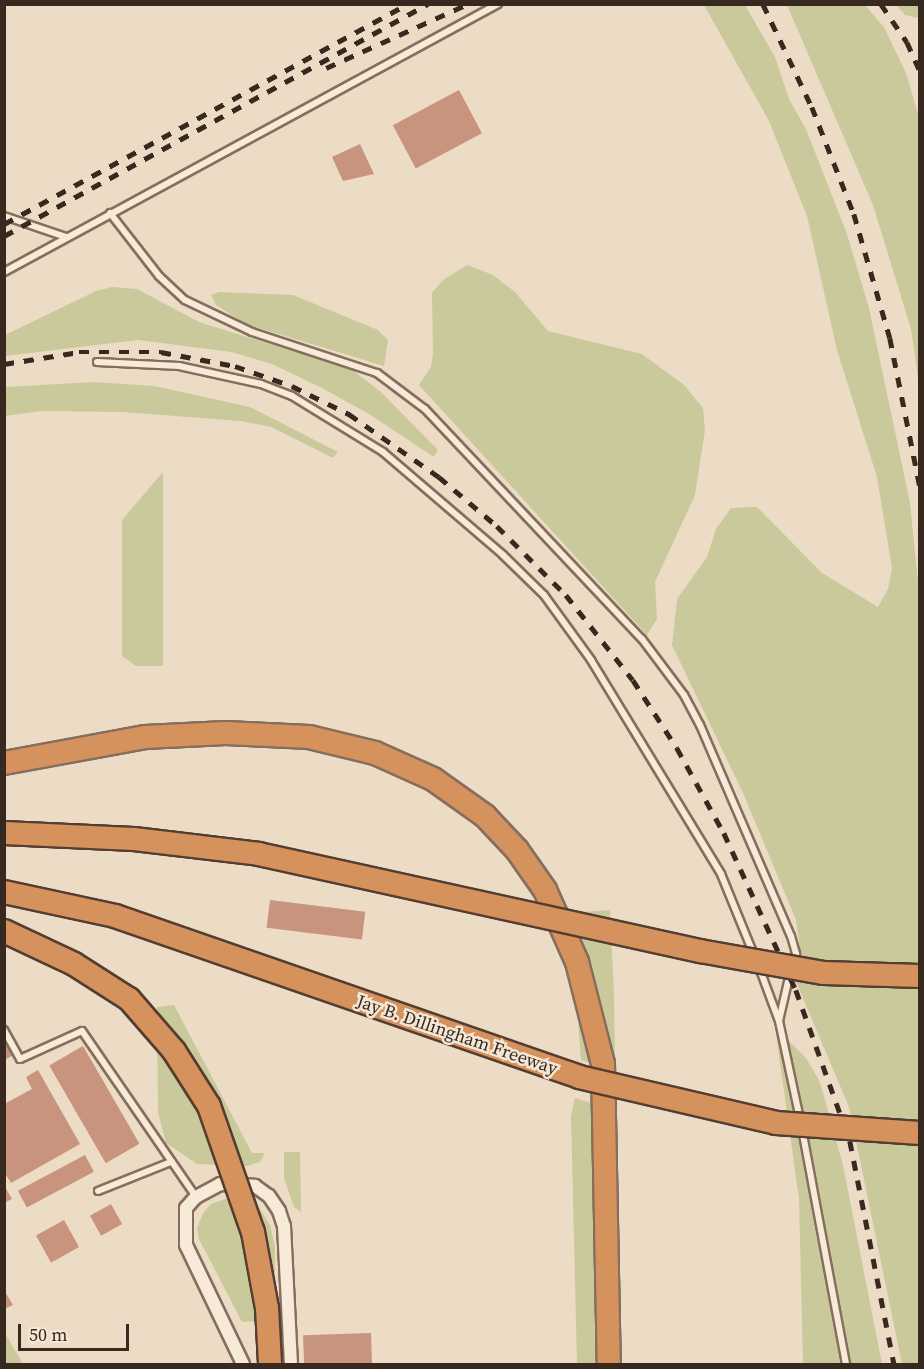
<!DOCTYPE html>
<style>
body{margin:0}
#map{position:relative;width:924px;height:1369px;overflow:hidden;background:#ecdcc6;font-family:"Source Serif 4",serif}
div>[style]{position:absolute}
.green>*{inset:0;background:#c9c99b}
.building>*{inset:0;background:#c8947e;transform-origin:0 0}
.roads{filter:drop-shadow(2px 0 #866e5d) drop-shadow(-2px 0 #866e5d) drop-shadow(0 2px #866e5d) drop-shadow(0 -2px #866e5d)}
.service>*{height:6px;margin:-3px;padding:0 3px;transform-origin:3px;border-radius:3px;background:#f7ead9}
.minor>*{height:12px;margin:-6px;padding:0 6px;transform-origin:6px;border-radius:6px;background:#f7ead9}
.motorway>*{height:22px;margin:-11px;padding:0 11px;transform-origin:11px;border-radius:11px;background:#d6925d}
.rail>*{height:4.5px;margin-top:-2.25px;transform-origin:0;background:repeating-linear-gradient(90deg,#372820 0 10px,transparent 0 20px)}
.bridges{filter:drop-shadow(2px 0 #543d31) drop-shadow(-2px 0 #543d31) drop-shadow(0 2px #543d31) drop-shadow(0 -2px #543d31)}
.motorway-bridge>*{height:22px;margin:-11px;padding:0 11px;transform-origin:11px;border-radius:11px;background:#d6925d}
span{translate:-50% -50%;white-space:nowrap;text-align:center;line-height:1.15;-webkit-text-stroke:5px #f4e7d5;paint-order:stroke}
.street-label{font-size:18px;color:#372820}
.frame{position:absolute;inset:0;border:6px solid #372820;pointer-events:none}
.scale{position:absolute;left:18px;top:1324px;width:111px;height:27px;box-sizing:border-box;border:3px solid #372820;border-top:0;padding-left:8px;font-size:18px;line-height:21px;white-space:nowrap;color:#372820;-webkit-text-stroke:4px #f4e7d5;paint-order:stroke}
</style>
<div id="map">
<div class="green">
<i style="clip-path:polygon(704px 5px,745px 5px,775px 57px,789px 99px,806px 129px,847px 234px,869px 308px,910px 503px,920px 603px,919px 1364px,902px 1364px,849px 1107px,794px 977px,801px 955px,796px 920px,743px 793px,672px 645px,677px 599px,707px 557px,716px 529px,731px 508px,757px 507px,822px 573px,878px 607px,888px 589px,892px 568px,877px 477px,837px 350px,807px 216px,769px 121px)"></i>
<i style="clip-path:polygon(787px 5px,865px 5px,884px 27px,906px 73px,919px 117px,919px 385px,911px 329px,873px 205px)"></i>
<i style="clip-path:polygon(896px 5px,919px 5px,919px 18px,905px 15px)"></i>
<i style="clip-path:polygon(467px 265px,493px 275px,515px 292px,548px 331px,642px 354px,684px 385px,703px 408px,705px 430px,695px 495px,655px 582px,657px 619px,647px 635px,419px 385px,431px 367px,433px 354px,432px 293px,443px 280px)"></i>
<i style="clip-path:polygon(112px 287px,137px 289px,199px 322px,351px 369px,381px 392px,438px 450px,434px 457px,369px 414px,322px 388px,272px 364px,231px 352px,138px 340px,5px 356px,5px 335px,96px 291px)"></i>
<i style="clip-path:polygon(219px 292px,293px 295px,378px 330px,388px 340px,384px 366px,246px 324px,216px 305px,211px 295px)"></i>
<i style="clip-path:polygon(93px 382px,154px 386px,250px 407px,338px 452px,333px 458px,271px 427px,241px 421px,123px 412px,41px 411px,5px 416px,5px 387px)"></i>
<i style="clip-path:polygon(163px 472px,163px 666px,136px 666px,122px 656px,122px 520px)"></i>
<i style="clip-path:polygon(610px 910px,614px 996px,615px 1070px,581px 1060px,570px 913px)"></i>
<i style="clip-path:polygon(174px 1005px,252px 1153px,265px 1153px,260px 1162px,247px 1166px,197px 1164px,166px 1143px,158px 1112px,157px 1007px)"></i>
<i style="clip-path:polygon(775px 1027px,806px 1058px,820px 1082px,843px 1165px,882px 1364px,803px 1364px,799px 1199px)"></i>
<i style="clip-path:polygon(575px 1098px,592px 1103px,595px 1364px,577px 1364px,571px 1116px)"></i>
<i style="clip-path:polygon(284px 1152px,300px 1152px,301px 1212px,294px 1207px,284px 1178px)"></i>
<i style="clip-path:polygon(228px 1198px,249px 1202px,260px 1209px,270px 1225px,275px 1247px,275px 1320px,242px 1322px,199px 1239px,197px 1228px,203px 1213px,211px 1204px)"></i>
<i style="clip-path:polygon(4px 1333px,5px 1333px,23px 1364px,5px 1364px)"></i>
</div>
<div class="building">
<i style="left:459px;top:90px;width:49px;height:75px;rotate:62deg"></i>
<i style="clip-path:polygon(360px 144px,374px 174px,343px 181px,332px 157px)"></i>
<i style="left:270px;top:900px;width:96px;height:28px;rotate:7deg"></i>
<i style="clip-path:polygon(4px 1038px,14px 1055px,4px 1060px)"></i>
<i style="left:83px;top:1046px;width:113px;height:39px;rotate:60deg"></i>
<i style="clip-path:polygon(38px 1070px,80px 1144px,11px 1183px,4px 1172px,4px 1104px,32px 1089px,26px 1077px)"></i>
<i style="left:85px;top:1155px;width:19px;height:76px;rotate:62deg"></i>
<i style="clip-path:polygon(4px 1185px,12px 1199px,4px 1203px)"></i>
<i style="left:111px;top:1204px;width:23px;height:24px;rotate:61deg"></i>
<i style="left:64px;top:1220px;width:31px;height:32px;rotate:61deg"></i>
<i style="clip-path:polygon(4px 1290px,13px 1305px,4px 1309px)"></i>
<i style="left:371px;top:1333px;width:31px;height:68px;rotate:88deg"></i>
</div>
<div class="roads">
<div class="service">
<i style="left:110px;top:213px;width:80px;rotate:52.1deg"></i>
<i style="left:159px;top:276px;width:35px;rotate:43deg"></i>
<i style="left:185px;top:300px;width:74px;rotate:25.5deg"></i>
<i style="left:252px;top:332px;width:132px;rotate:18.2deg"></i>
<i style="left:377px;top:373px;width:60px;rotate:36.9deg"></i>
<i style="left:425px;top:409px;width:316px;rotate:46.7deg"></i>
<i style="left:642px;top:639px;width:70px;rotate:53.1deg"></i>
<i style="left:684px;top:695px;width:34px;rotate:62deg"></i>
<i style="left:700px;top:725px;width:230px;rotate:66.7deg"></i>
<i style="left:791px;top:936px;width:19px;rotate:74deg"></i>
<i style="left:796px;top:954px;width:9px;rotate:108deg"></i>
<i style="left:4px;top:216px;width:65px;rotate:18.7deg"></i>
<i style="left:4px;top:272px;width:562px;rotate:-28.48deg"></i>
<i style="left:97px;top:362px;width:82px;rotate:2.8deg"></i>
<i style="left:179px;top:366px;width:84px;rotate:12.4deg"></i>
<i style="left:261px;top:384px;width:33px;rotate:21deg"></i>
<i style="left:292px;top:396px;width:107px;rotate:31.6deg"></i>
<i style="left:383px;top:452px;width:158px;rotate:40.6deg"></i>
<i style="left:503px;top:555px;width:57px;rotate:44.3deg"></i>
<i style="left:544px;top:595px;width:80px;rotate:54.1deg"></i>
<i style="left:591px;top:660px;width:250px;rotate:58.7deg"></i>
<i style="left:721px;top:874px;width:87px;rotate:67.8deg"></i>
<i style="left:759px;top:967px;width:58px;rotate:69.7deg"></i>
<i style="left:779px;top:1021px;width:100px;rotate:77.9deg"></i>
<i style="left:779px;top:1021px;width:49px;rotate:-77.1deg"></i>
<i style="left:4px;top:1030px;width:33px;rotate:61deg"></i>
<i style="left:20px;top:1059px;width:68px;rotate:-24.3deg"></i>
<i style="left:82px;top:1031px;width:201px;rotate:55.5deg"></i>
<i style="left:802px;top:1129px;width:239px;rotate:79.4deg"></i>
<i style="left:98px;top:1191px;width:79px;rotate:-21.7deg"></i>
</div>
<div class="minor">
<i style="left:243px;top:1364px;width:132px;rotate:-115.6deg"></i>
<i style="left:186px;top:1245px;width:37px;rotate:-90deg"></i>
<i style="left:186px;top:1208px;width:15px;rotate:-48deg"></i>
<i style="left:196px;top:1197px;width:27px;rotate:-28deg"></i>
<i style="left:220px;top:1184px;width:35px;rotate:3deg"></i>
<i style="left:255px;top:1186px;width:17px;rotate:36deg"></i>
<i style="left:269px;top:1196px;width:18px;rotate:56deg"></i>
<i style="left:279px;top:1211px;width:16px;rotate:72deg"></i>
<i style="left:284px;top:1226px;width:138px;rotate:87.1deg"></i>
</div>
<div class="motorway">
<i style="left:4px;top:763px;width:143px;rotate:-10.4deg"></i>
<i style="left:145px;top:737px;width:81px;rotate:-2.8deg"></i>
<i style="left:226px;top:733px;width:83px;rotate:2.8deg"></i>
<i style="left:309px;top:737px;width:68px;rotate:13.6deg"></i>
<i style="left:375px;top:753px;width:64px;rotate:24.1deg"></i>
<i style="left:433px;top:779px;width:64px;rotate:35.4deg"></i>
<i style="left:485px;top:816px;width:47px;rotate:46.7deg"></i>
<i style="left:517px;top:850px;width:49px;rotate:55deg"></i>
<i style="left:545px;top:890px;width:79px;rotate:66deg"></i>
<i style="left:577px;top:962px;width:105px;rotate:75.7deg"></i>
<i style="left:603px;top:1064px;width:300px;rotate:88.9deg"></i>
</div>
</div>
<div class="rail">
<i style="left:763px;top:4px;width:114px;rotate:64.6deg"></i>
<i style="left:812px;top:107px;width:115px;rotate:68.6deg"></i>
<i style="left:854px;top:214px;width:129px;rotate:73.8deg"></i>
<i style="left:890px;top:338px;width:152px;rotate:78.6deg"></i>
<i style="left:881px;top:4px;width:46px;rotate:55.6deg"></i>
<i style="left:907px;top:42px;width:32px;rotate:66deg"></i>
<i style="left:326px;top:68px;width:156px;rotate:-24.3deg"></i>
<i style="left:4px;top:224px;width:460px;rotate:-28.6deg"></i>
<i style="left:4px;top:236px;width:483px;rotate:-28.7deg"></i>
<i style="left:4px;top:364px;width:76px;rotate:-9.1deg"></i>
<i style="left:79px;top:352px;width:82px"></i>
<i style="left:161px;top:352px;width:75px;rotate:10.7deg"></i>
<i style="left:235px;top:366px;width:60px;rotate:19.3deg"></i>
<i style="left:292px;top:386px;width:64px;rotate:26.2deg"></i>
<i style="left:349px;top:414px;width:110px;rotate:35deg"></i>
<i style="left:439px;top:477px;width:76px;rotate:40.2deg"></i>
<i style="left:497px;top:526px;width:98px;rotate:45deg"></i>
<i style="left:566px;top:595px;width:108px;rotate:51.8deg"></i>
<i style="left:633px;top:680px;width:81px;rotate:57.1deg"></i>
<i style="left:677px;top:748px;width:97px;rotate:61.1deg"></i>
<i style="left:724px;top:833px;width:173px;rotate:65.4deg"></i>
<i style="left:796px;top:990px;width:160px;rotate:70.3deg"></i>
<i style="left:850px;top:1141px;width:227px;rotate:78.8deg"></i>
</div>
<div class="bridges">
<div class="motorway-bridge">
<i style="left:4px;top:833px;width:130px;rotate:2.6deg"></i>
<i style="left:134px;top:839px;width:126px;rotate:6.8deg"></i>
<i style="left:259px;top:854px;width:452px;rotate:12.4deg"></i>
<i style="left:700px;top:951px;width:126px;rotate:10.1deg"></i>
<i style="left:824px;top:973px;width:96px;rotate:1.8deg"></i>
<i style="left:4px;top:892px;width:114px;rotate:12.2deg"></i>
<i style="left:115px;top:916px;width:491px;rotate:19.1deg"></i>
<i style="left:579px;top:1077px;width:202px;rotate:13.1deg"></i>
<i style="left:776px;top:1123px;width:144px;rotate:4deg"></i>
<i style="left:4px;top:931px;width:77px;rotate:25.2deg"></i>
<i style="left:74px;top:964px;width:65px;rotate:32.5deg"></i>
<i style="left:129px;top:999px;width:69px;rotate:49.1deg"></i>
<i style="left:174px;top:1051px;width:65px;rotate:57.5deg"></i>
<i style="left:209px;top:1106px;width:133px;rotate:70.8deg"></i>
<i style="left:253px;top:1232px;width:77px;rotate:79.6deg"></i>
<i style="left:267px;top:1308px;width:56px;rotate:86.9deg"></i>
</div>
</div>
<div class="street-label">
<span style="left:457px;top:1035px;rotate:19deg">Jay B. Dillingham Freeway</span>
</div>
<div class="frame"></div>
<div class="scale">50 m</div>
</div>
